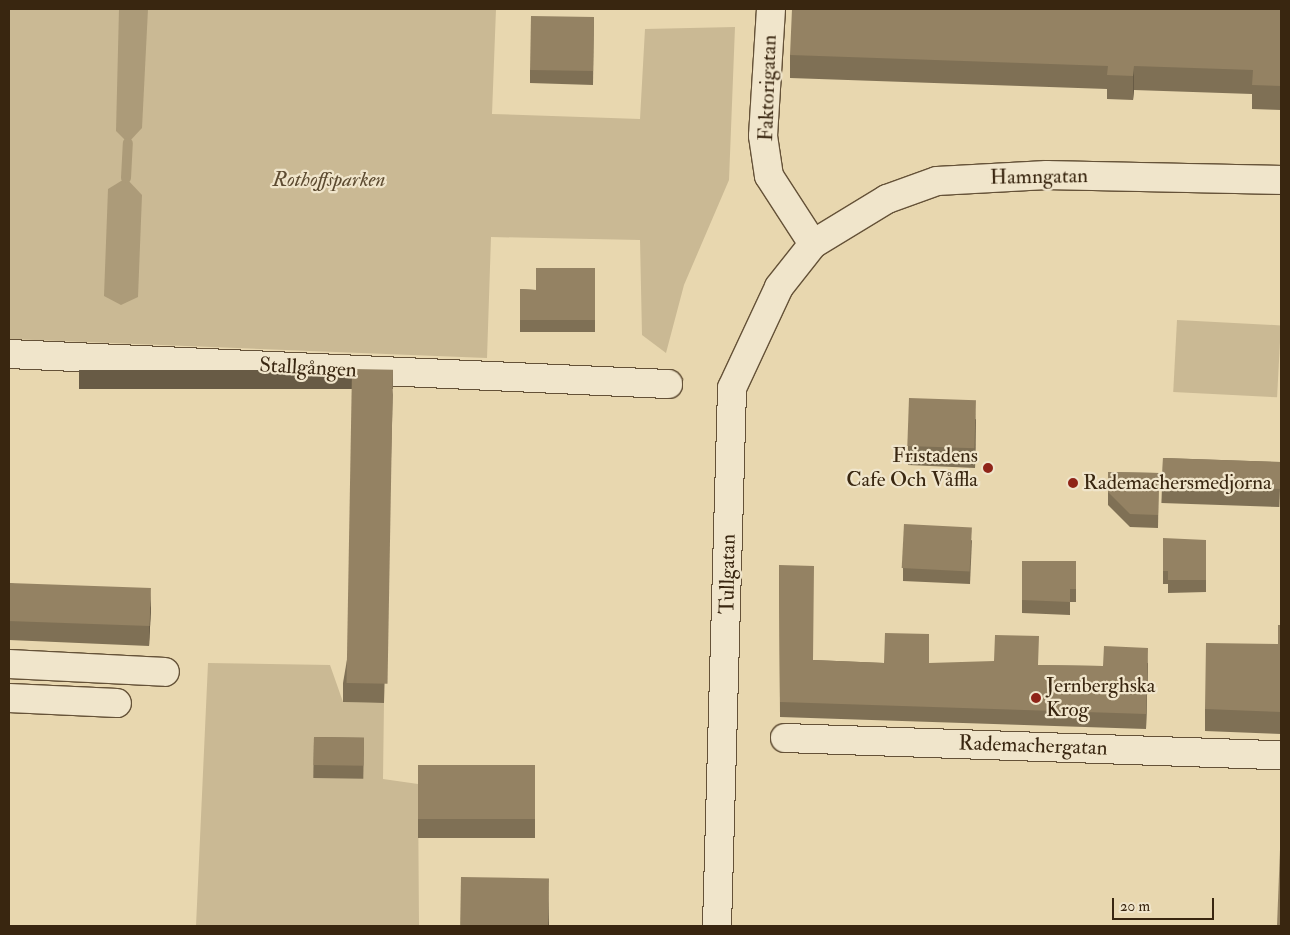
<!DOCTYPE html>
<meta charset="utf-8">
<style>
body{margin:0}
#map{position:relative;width:1290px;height:935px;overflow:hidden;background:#e8d7af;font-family:"IM FELL Double Pica",serif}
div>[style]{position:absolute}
.green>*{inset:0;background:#cab994;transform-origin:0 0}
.water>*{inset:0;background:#ac9b79}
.stream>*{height:10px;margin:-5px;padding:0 5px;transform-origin:5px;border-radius:5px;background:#ac9b79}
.roads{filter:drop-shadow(1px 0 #655238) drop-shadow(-1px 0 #655238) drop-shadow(0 1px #655238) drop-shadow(0 -1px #655238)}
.minor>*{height:28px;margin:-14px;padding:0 14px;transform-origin:14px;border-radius:14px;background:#f0e5cb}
.tertiary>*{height:28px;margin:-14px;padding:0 14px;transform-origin:14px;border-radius:14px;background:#f0e5cb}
.wall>*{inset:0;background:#7f7055;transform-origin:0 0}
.shaded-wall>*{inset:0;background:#685b45;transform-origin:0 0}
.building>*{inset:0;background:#948263;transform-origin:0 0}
.dots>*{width:14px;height:14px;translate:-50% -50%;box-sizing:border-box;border:2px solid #f0e5cb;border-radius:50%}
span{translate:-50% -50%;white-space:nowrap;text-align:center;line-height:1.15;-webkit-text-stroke:4.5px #f0e5cb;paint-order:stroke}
.street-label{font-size:21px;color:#392610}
.park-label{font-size:21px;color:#5d4b31;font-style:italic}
.poi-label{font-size:21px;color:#392610}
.right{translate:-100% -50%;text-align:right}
.left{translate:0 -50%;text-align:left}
.frame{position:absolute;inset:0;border:10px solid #392610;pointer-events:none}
.scale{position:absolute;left:1112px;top:898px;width:102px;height:22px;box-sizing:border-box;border:2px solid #392610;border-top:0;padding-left:6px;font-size:15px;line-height:18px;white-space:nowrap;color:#392610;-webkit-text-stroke:4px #f0e5cb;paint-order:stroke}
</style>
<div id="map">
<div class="green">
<i style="clip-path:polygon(9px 9px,496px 9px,492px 114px,640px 119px,645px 29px,735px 27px,729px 180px,684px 285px,666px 353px,642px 335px,640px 240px,491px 237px,487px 358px,9px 339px)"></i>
<i style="left:1177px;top:320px;width:104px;height:72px;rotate:3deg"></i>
<i style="clip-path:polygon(208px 663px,330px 665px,343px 702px,384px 703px,383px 779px,418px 784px,419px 926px,196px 926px)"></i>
</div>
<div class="water">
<i style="clip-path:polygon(119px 9px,148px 9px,142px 128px,128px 143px,116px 131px)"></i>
<i style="clip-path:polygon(126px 178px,142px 195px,138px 297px,121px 305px,104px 296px,108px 189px)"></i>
</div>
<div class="stream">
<i style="left:126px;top:178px;width:35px;rotate:-87deg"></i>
</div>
<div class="roads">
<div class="minor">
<i style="left:771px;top:9px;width:127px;rotate:93.6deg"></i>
<i style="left:763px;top:136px;width:40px;rotate:81.5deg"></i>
<i style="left:769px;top:176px;width:81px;rotate:57.1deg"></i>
<i style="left:9px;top:354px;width:660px;rotate:2.61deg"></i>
<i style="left:9px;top:664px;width:156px;rotate:2.9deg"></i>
<i style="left:9px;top:698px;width:108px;rotate:2.7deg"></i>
<i style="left:785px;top:738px;width:496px;rotate:2deg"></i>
</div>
<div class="tertiary">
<i style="left:717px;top:926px;width:538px;rotate:-88.4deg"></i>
<i style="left:732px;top:388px;width:111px;rotate:-65deg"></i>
<i style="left:779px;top:287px;width:55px;rotate:-51.7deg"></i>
<i style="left:813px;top:244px;width:87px;rotate:-31.3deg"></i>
<i style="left:887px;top:199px;width:53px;rotate:-19.8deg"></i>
<i style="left:937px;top:181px;width:110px;rotate:-3.1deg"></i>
<i style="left:1047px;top:175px;width:234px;rotate:1.2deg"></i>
</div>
</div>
<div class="wall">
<i style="clip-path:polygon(1281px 9px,1281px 110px,1252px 109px,1252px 94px,1134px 90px,1133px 100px,1107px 99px,1107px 89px,790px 78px,790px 55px)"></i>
<i style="clip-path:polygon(594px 17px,593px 85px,530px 83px,530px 70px)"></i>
<i style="clip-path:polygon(595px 268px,595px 332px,520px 332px,520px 289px,536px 290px)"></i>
<i style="clip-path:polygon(393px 389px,384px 703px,343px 702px,343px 683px)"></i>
<i style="clip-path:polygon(976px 419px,975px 468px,908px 465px,908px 446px)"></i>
<i style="left:1163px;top:458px;width:118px;height:45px;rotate:2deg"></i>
<i style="clip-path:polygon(1108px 472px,1159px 473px,1158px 528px,1130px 527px,1108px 505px)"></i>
<i style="clip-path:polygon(972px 540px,970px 584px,903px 581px,903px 568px)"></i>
<i style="clip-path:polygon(1206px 540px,1206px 592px,1168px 593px,1168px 584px,1163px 584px,1163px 571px)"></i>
<i style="clip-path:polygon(1022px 561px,1076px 561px,1076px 602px,1070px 602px,1070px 615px,1022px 613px)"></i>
<i style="clip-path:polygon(779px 565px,813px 660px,884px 663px,1103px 666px,1148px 663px,1146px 729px,780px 717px)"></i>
<i style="clip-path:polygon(9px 583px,151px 608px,149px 646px,9px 640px)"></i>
<i style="clip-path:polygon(1281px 625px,1281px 734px,1205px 731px,1205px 709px,1278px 644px)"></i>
<i style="left:314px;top:737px;width:50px;height:41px;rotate:1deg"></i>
<i style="left:418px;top:765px;width:117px;height:73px"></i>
</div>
<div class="shaded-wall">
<i style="clip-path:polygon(1134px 66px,1134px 90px,1133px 100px,1133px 76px)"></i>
<i style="left:393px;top:370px;width:19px;height:314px;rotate:90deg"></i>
<i style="clip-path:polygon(976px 400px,976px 419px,975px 468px,975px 449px)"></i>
<i style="clip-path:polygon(151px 589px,151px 608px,149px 646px,149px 627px)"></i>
<i style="clip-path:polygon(1148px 648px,1148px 663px,1146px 729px,1146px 714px)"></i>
<i style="clip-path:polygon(549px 879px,549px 926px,548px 926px)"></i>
</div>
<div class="building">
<i style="clip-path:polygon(792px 9px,1281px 9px,1281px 86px,1252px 85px,1253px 70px,1134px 66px,1133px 76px,1107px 75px,1108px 66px,790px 55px)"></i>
<i style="left:531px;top:16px;width:63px;height:54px;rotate:1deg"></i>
<i style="clip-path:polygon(536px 268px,595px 268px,595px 320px,520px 320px,520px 289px,536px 290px)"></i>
<i style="left:352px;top:369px;width:41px;height:314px;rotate:1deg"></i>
<i style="left:909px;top:398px;width:67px;height:48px;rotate:2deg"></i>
<i style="left:1163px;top:458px;width:118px;height:27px;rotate:2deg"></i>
<i style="clip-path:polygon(1108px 472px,1159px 473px,1158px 515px,1130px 514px,1108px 492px)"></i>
<i style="left:904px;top:524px;width:68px;height:44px;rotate:3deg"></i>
<i style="clip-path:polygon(1163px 538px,1206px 540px,1206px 580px,1168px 580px,1168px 571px,1163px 571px)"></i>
<i style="clip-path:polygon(1022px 561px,1076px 561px,1076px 589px,1070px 589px,1070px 602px,1022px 600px)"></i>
<i style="clip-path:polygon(779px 565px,814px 566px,813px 660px,884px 663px,885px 633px,929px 634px,929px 663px,994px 661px,995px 635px,1039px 636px,1038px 665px,1103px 666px,1104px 646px,1148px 648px,1146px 714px,780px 702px)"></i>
<i style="left:9px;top:583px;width:142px;height:38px;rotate:2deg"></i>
<i style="clip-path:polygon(1278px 625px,1281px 625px,1281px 712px,1205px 709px,1206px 643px,1278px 644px)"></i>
<i style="left:314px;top:737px;width:50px;height:28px;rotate:1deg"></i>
<i style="left:418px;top:765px;width:117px;height:54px"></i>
<i style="clip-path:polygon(1281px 824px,1281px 926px,1277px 926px)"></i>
<i style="left:461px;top:877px;width:88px;height:49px;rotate:1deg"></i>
</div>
<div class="dots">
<i style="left:988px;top:468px;background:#8f2418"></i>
<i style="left:1073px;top:483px;background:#8f2418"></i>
<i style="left:1036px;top:698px;background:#8f2418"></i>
</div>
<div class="street-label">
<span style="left:768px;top:88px;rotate:-88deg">Faktorigatan</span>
<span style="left:1039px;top:177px;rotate:-1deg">Hamngatan</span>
<span style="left:308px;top:368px;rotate:3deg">Stallgången</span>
<span style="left:728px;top:574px;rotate:-89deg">Tullgatan</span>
<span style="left:1033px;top:746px;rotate:2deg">Rademachergatan</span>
</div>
<div class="park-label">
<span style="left:329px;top:180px">Rothoffsparken</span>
</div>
<div class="poi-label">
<span class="right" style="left:978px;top:468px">Fristadens<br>Cafe Och Våffla</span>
<span class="left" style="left:1083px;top:483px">Rademachersmedjorna</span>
<span class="left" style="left:1046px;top:698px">Jernberghska<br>Krog</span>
</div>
<div class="frame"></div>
<div class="scale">20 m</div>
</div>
